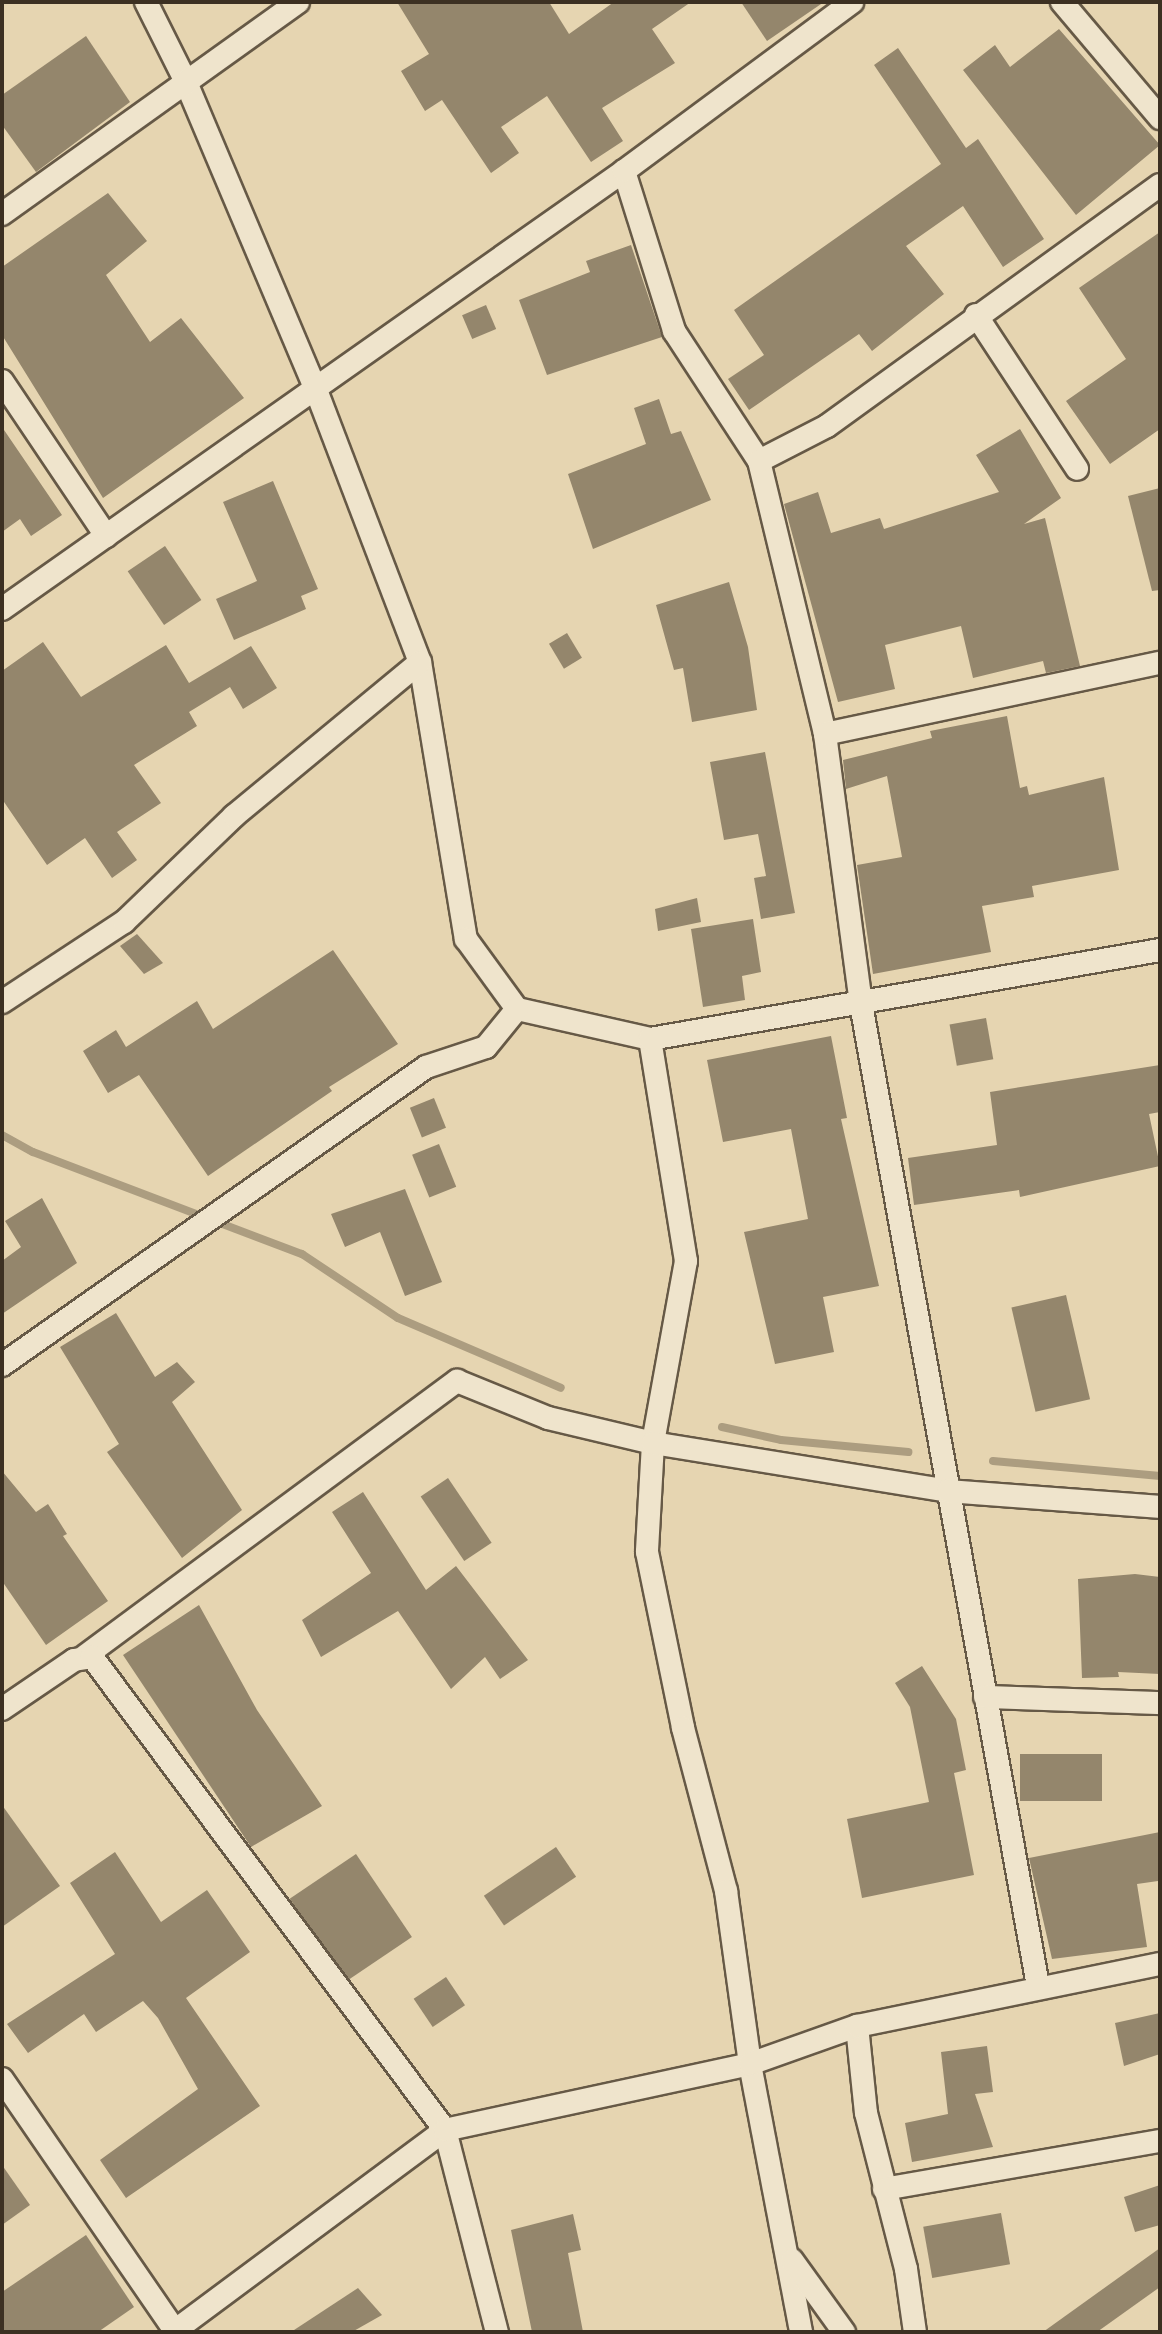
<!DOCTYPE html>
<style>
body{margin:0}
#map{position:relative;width:1162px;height:2334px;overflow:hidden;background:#e6d5b1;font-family:Cardo,serif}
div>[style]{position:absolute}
.stream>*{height:8px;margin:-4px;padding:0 4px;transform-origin:4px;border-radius:4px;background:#ac9d80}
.building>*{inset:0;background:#94866c;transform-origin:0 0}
.roads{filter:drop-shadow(2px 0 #665946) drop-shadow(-2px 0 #665946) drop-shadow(0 2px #665946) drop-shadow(0 -2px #665946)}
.street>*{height:22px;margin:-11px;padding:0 11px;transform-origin:11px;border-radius:11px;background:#efe4cc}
span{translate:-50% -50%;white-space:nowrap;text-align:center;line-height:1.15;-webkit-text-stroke:6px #efe4cc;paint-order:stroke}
.frame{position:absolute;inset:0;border:4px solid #3c3022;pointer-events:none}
</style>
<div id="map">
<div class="stream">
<i style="left:2px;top:1135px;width:35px;rotate:29deg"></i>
<i style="left:33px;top:1152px;width:288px;rotate:20.8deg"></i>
<i style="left:302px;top:1254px;width:115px;rotate:33.7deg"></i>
<i style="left:398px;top:1318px;width:177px;rotate:23.2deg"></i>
<i style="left:722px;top:1427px;width:60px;rotate:12.4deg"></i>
<i style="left:781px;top:1440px;width:128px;rotate:5.4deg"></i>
<i style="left:993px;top:1461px;width:168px;rotate:5.1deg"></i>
</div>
<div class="building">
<i style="clip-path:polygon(397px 2px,549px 2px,569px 34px,614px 2px,691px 2px,652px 29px,675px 63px,602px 108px,623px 141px,591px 162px,547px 96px,501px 127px,519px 153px,491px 173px,442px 100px,425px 111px,401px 71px,429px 54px)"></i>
<i style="clip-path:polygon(741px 2px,824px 2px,767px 41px)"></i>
<i style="clip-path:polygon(1059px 29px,1160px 145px,1076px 215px,963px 70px,995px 45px,1010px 67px)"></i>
<i style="clip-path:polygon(86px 36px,130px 102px,36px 172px,2px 125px,2px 95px)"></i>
<i style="clip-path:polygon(898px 48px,966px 148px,978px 139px,1044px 239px,1003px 267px,963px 206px,906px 246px,944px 294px,872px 351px,859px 334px,749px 410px,728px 379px,764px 355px,734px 310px,941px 164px,874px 65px)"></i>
<i style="clip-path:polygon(108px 193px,147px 241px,106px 275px,150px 342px,181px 318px,244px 398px,103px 498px,2px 335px,2px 267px)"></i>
<i style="clip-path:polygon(1160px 232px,1160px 429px,1110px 464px,1066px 401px,1126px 359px,1079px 288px)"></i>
<i style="clip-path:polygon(631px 245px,662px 337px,547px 375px,519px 300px,590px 272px,586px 261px)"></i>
<i style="left:486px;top:305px;width:26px;height:26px;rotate:67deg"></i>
<i style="clip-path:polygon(659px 399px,671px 434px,681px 431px,711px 500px,593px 549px,568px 474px,646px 444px,634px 408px)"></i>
<i style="clip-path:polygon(2px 427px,62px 515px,31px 536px,20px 519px,2px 532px)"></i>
<i style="clip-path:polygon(1020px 429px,1061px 498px,1024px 524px,1045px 518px,1080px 666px,1046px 673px,1043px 661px,973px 678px,961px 626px,885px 645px,895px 689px,838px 702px,784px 504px,818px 492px,831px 533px,880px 518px,884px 529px,999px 492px,976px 455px)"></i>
<i style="clip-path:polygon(273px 481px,318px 589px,301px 596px,306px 609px,234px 640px,216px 599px,257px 581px,223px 502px)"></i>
<i style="clip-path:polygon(1160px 488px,1160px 590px,1152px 591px,1128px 496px)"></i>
<i style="left:165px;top:546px;width:65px;height:45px;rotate:56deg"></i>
<i style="clip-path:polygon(729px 582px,748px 647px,757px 710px,692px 722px,683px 668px,674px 670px,656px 605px)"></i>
<i style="left:567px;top:633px;width:29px;height:21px;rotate:59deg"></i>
<i style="clip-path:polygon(43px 642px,81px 697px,166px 645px,189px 683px,251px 646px,277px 688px,243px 709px,230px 687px,189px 712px,197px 726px,134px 765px,161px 803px,117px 832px,137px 860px,112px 878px,85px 838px,47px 865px,2px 799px,2px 671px)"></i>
<i style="clip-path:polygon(1007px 716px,1020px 788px,1027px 786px,1029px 795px,1104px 777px,1119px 870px,1032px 886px,1034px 897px,982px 906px,991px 952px,873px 974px,857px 865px,902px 857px,887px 776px,846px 789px,843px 760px,932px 738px,930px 731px)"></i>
<i style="clip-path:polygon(765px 752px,795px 913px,761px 919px,754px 878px,766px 876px,758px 834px,724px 840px,710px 762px)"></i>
<i style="clip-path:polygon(697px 898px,701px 922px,658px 931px,655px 909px)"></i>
<i style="clip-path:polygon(753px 919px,761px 972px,742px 976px,745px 1000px,703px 1007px,691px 929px)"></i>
<i style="clip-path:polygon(137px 934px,163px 963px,144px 974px,120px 946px)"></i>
<i style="clip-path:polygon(333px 950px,398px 1044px,329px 1087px,332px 1091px,208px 1176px,139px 1075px,108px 1093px,83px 1051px,116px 1030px,126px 1047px,197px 1001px,213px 1029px)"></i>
<i style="left:986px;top:1018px;width:42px;height:37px;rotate:80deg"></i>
<i style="clip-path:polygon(831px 1036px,847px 1118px,841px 1119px,879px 1286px,823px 1297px,834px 1352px,775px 1364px,744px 1232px,808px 1219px,791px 1129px,723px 1142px,707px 1060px)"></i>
<i style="clip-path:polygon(1160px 1065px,1160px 1112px,1149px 1114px,1160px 1166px,1020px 1197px,1019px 1190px,914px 1205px,908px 1158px,997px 1145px,990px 1092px)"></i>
<i style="left:434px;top:1098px;width:32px;height:26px;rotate:68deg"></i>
<i style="left:439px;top:1144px;width:46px;height:29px;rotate:68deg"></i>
<i style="clip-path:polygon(405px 1189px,442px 1282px,405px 1296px,380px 1232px,345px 1247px,331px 1214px)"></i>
<i style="clip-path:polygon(42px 1198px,77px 1263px,2px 1314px,2px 1261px,21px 1247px,5px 1221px)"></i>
<i style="left:1066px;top:1295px;width:107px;height:56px;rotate:77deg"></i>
<i style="clip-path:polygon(116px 1313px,155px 1377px,177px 1362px,195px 1382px,172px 1402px,242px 1510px,182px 1558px,107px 1452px,119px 1444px,60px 1347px)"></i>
<i style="clip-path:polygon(2px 1471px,36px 1512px,48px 1504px,67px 1534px,63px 1536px,108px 1601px,46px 1645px,2px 1581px)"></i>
<i style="left:448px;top:1478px;width:78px;height:33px;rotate:56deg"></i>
<i style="clip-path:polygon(363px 1492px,426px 1590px,456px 1566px,528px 1660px,500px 1679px,485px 1657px,451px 1689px,398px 1611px,321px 1657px,302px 1620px,371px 1573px,332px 1512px)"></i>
<i style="clip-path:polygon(1135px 1574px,1160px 1577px,1160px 1674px,1118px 1672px,1119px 1677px,1082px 1678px,1078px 1579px)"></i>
<i style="clip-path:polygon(199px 1605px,257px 1710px,322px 1806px,251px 1847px,123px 1655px)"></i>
<i style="clip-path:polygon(922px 1666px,956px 1719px,966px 1770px,954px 1773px,974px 1875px,862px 1898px,847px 1819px,929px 1802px,910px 1707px,895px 1683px)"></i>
<i style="left:1102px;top:1754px;width:47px;height:82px;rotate:90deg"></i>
<i style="clip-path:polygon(2px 1805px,60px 1886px,2px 1927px)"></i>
<i style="clip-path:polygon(1160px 1832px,1158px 1881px,1137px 1884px,1147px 1947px,1052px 1959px,1029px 1858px)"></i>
<i style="left:556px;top:1847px;width:36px;height:87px;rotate:56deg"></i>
<i style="clip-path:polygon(115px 1852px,161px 1922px,207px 1890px,250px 1952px,186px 1998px,260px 2106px,126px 2198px,100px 2160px,198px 2089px,158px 2018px,143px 2001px,96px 2032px,84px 2014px,28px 2053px,7px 2024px,115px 1954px,70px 1883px)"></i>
<i style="left:356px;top:1854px;width:100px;height:80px;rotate:56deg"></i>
<i style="left:446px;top:1977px;width:34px;height:39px;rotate:56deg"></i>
<i style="clip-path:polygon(1160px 2013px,1160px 2054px,1124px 2066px,1115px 2023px)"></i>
<i style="clip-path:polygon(987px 2046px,993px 2092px,975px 2094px,993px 2147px,912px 2162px,905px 2123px,948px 2114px,941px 2052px)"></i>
<i style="clip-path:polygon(2px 2165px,30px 2205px,2px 2225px)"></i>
<i style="clip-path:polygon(1160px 2185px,1160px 2225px,1135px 2232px,1124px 2197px)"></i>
<i style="left:1001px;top:2213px;width:52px;height:79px;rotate:80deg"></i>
<i style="clip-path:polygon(573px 2214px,581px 2250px,568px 2253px,583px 2332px,532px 2332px,511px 2230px)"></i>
<i style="clip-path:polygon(86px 2235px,134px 2307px,98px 2332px,2px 2332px,2px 2292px)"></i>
<i style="clip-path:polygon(1160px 2248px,1160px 2287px,1097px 2332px,1043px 2332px)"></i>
<i style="clip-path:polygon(358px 2288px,382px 2315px,352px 2332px,291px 2332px)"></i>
</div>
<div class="roads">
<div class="street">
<i style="left:146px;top:2px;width:87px;rotate:63.4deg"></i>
<i style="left:185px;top:80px;width:337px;rotate:67.1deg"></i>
<i style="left:316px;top:390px;width:291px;rotate:69.1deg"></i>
<i style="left:420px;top:662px;width:281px;rotate:80.6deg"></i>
<i style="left:466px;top:939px;width:87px;rotate:53.9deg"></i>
<i style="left:517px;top:1009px;width:136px;rotate:12.7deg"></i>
<i style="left:650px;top:1039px;width:225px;rotate:80.8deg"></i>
<i style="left:686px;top:1261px;width:185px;rotate:100.3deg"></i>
<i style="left:653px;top:1443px;width:109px;rotate:93.2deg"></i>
<i style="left:647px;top:1552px;width:180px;rotate:78.4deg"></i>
<i style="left:683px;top:1728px;width:169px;rotate:75.2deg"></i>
<i style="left:726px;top:1891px;width:175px;rotate:82.1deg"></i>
<i style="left:750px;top:2064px;width:273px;rotate:79.2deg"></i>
<i style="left:1062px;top:2px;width:152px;rotate:49.8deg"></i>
<i style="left:624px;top:171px;width:168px;rotate:72.6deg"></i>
<i style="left:674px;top:331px;width:155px;rotate:56.8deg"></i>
<i style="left:759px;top:461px;width:281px;rotate:76.4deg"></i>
<i style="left:825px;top:734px;width:272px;rotate:82.4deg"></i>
<i style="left:861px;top:1004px;width:998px;rotate:79.78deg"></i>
<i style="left:2px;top:214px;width:364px;rotate:-35.6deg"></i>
<i style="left:976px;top:315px;width:184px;rotate:56.7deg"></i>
<i style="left:2px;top:381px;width:187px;rotate:56.1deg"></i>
<i style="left:759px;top:461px;width:76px;rotate:-27.2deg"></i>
<i style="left:827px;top:426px;width:411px;rotate:-35.9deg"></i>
<i style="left:2px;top:609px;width:761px;rotate:-35.15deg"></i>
<i style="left:624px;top:171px;width:284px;rotate:-36.5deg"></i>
<i style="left:825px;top:734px;width:342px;rotate:-12deg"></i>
<i style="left:2px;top:1002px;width:146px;rotate:-33.3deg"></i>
<i style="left:124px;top:922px;width:153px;rotate:-43.9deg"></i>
<i style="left:234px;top:816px;width:241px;rotate:-39.6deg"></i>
<i style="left:650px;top:1039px;width:518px;rotate:-9.9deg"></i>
<i style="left:2px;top:1365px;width:518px;rotate:-35.1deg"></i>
<i style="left:426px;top:1067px;width:63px;rotate:-18.4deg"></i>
<i style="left:486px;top:1047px;width:49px;rotate:-50.8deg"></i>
<i style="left:85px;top:1656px;width:463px;rotate:-36.5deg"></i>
<i style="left:457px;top:1381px;width:98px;rotate:22.1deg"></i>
<i style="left:548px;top:1418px;width:108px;rotate:13.4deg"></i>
<i style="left:653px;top:1443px;width:299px;rotate:9.2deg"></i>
<i style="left:948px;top:1491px;width:213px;rotate:4.3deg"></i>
<i style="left:985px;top:1697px;width:175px;rotate:2deg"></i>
<i style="left:2px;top:1709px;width:87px;rotate:-34.2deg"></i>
<i style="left:74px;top:1660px;width:18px;rotate:-9deg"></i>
<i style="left:92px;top:1657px;width:590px;rotate:53.27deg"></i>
<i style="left:445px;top:2130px;width:209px;rotate:75.6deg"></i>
<i style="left:857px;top:2026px;width:87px;rotate:84.1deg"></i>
<i style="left:866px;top:2113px;width:161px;rotate:75.6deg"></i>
<i style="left:906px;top:2269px;width:64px;rotate:81.9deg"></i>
<i style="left:2px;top:2079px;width:307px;rotate:55.5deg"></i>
<i style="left:884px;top:2189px;width:280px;rotate:-9.9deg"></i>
<i style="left:792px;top:2260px;width:89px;rotate:54.2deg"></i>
<i style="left:173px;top:2332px;width:339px;rotate:-36.6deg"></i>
<i style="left:445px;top:2130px;width:312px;rotate:-12.2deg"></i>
<i style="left:750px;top:2064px;width:114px;rotate:-19.6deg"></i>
<i style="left:857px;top:2026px;width:309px;rotate:-11.6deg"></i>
</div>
</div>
<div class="frame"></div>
</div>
